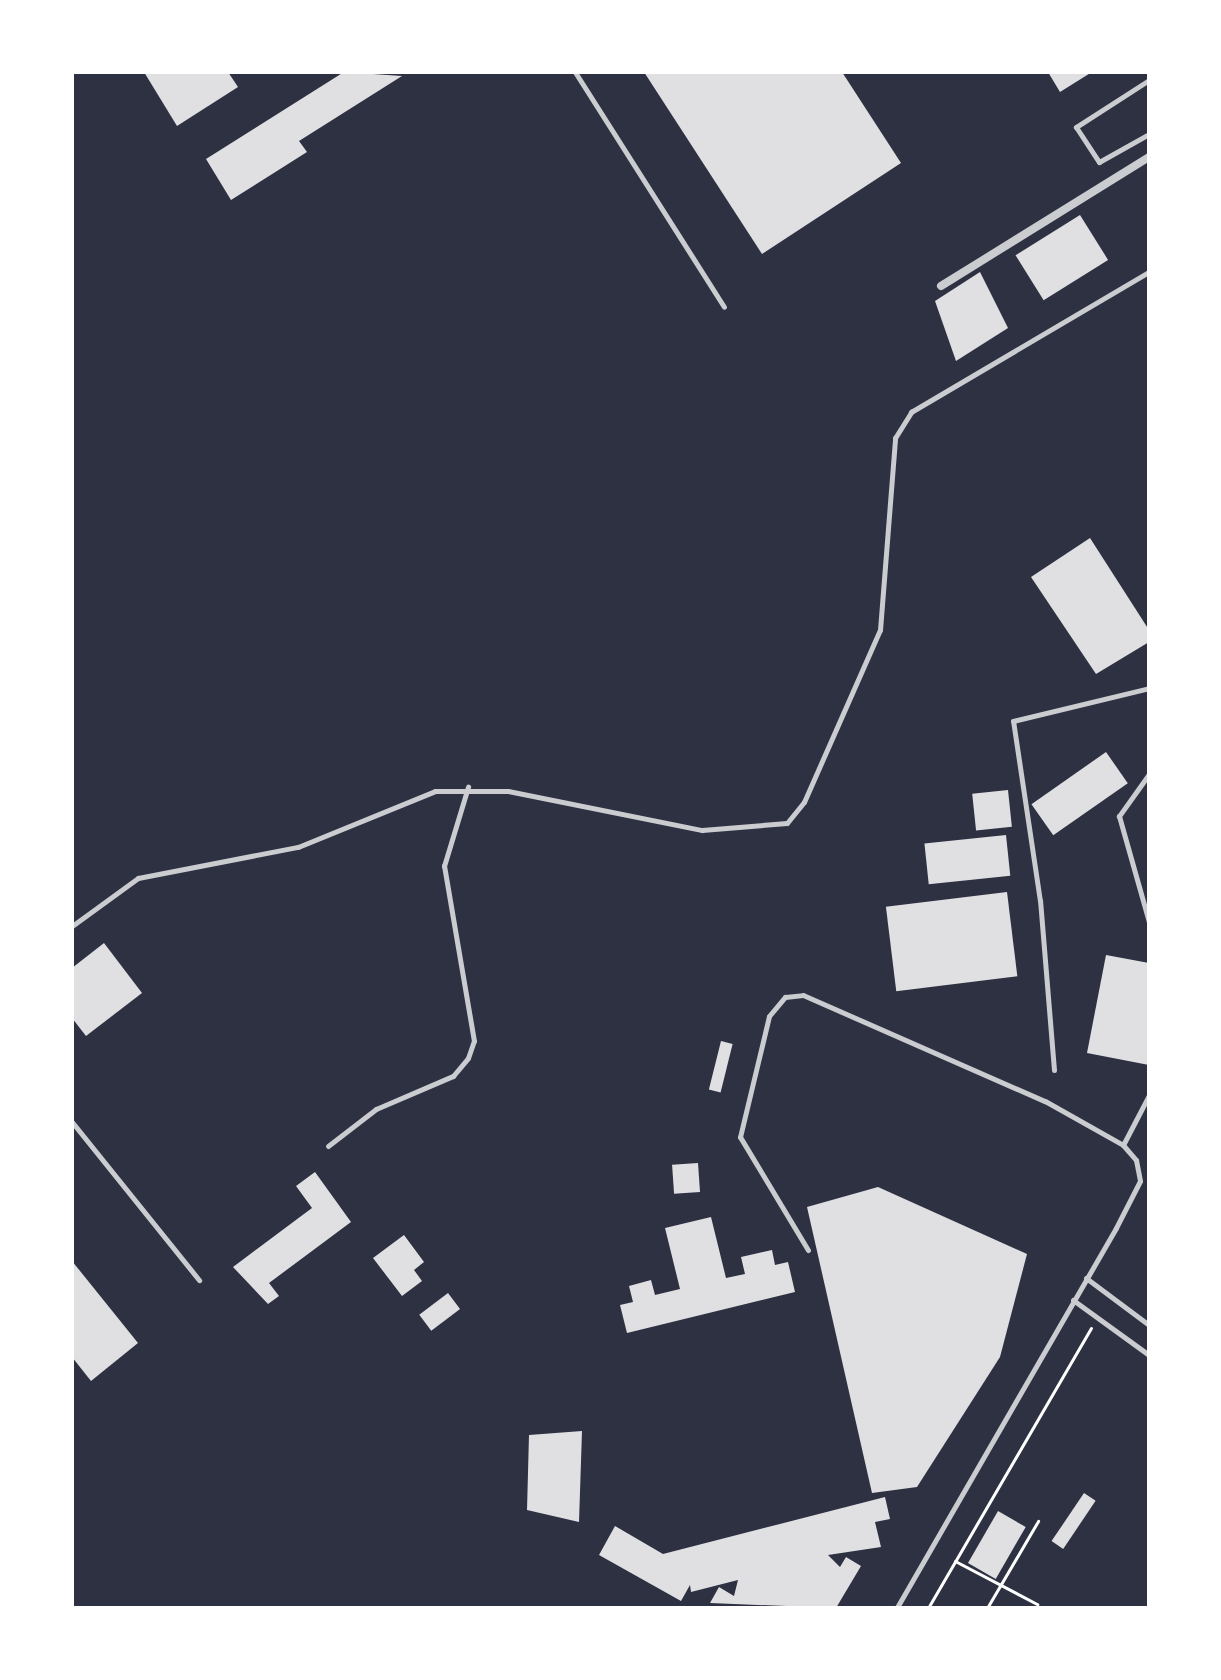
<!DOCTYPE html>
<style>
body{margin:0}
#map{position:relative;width:1221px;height:1680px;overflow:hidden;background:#2d3142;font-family:"Exo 2",sans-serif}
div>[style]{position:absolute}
.building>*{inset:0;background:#e0e0e3;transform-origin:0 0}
.path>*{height:3px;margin:-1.5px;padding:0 1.5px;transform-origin:1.5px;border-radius:1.5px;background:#fff}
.service>*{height:5px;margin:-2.5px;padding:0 2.5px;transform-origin:2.5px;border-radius:2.5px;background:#caccd0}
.minor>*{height:8px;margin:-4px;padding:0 4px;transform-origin:4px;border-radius:4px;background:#caccd0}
span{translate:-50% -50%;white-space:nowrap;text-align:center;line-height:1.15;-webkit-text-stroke:8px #fff;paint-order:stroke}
.frame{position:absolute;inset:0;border:74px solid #fff;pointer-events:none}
</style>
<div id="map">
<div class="building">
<i style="clip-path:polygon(144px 72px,228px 72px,238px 87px,177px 126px)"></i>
<i style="clip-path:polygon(344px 72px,402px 76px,299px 141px,307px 152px,231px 200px,206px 159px)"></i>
<i style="clip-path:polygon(644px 72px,842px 72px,901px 163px,762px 254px)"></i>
<i style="clip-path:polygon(1048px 72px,1092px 72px,1060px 92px)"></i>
<i style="left:1080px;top:215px;width:53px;height:76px;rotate:58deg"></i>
<i style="clip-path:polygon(980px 272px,1008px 328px,956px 361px,935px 301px)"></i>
<i style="clip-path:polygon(1090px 538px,1149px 630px,1149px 642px,1096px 674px,1031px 577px)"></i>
<i style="left:1106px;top:752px;width:38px;height:91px;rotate:55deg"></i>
<i style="left:1008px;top:790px;width:37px;height:36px;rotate:84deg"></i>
<i style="left:1006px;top:835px;width:41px;height:82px;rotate:84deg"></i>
<i style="left:1007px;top:892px;width:85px;height:122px;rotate:83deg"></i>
<i style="clip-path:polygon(104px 943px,142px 993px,86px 1036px,72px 1018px,72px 968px)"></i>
<i style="clip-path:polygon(1106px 955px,1149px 963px,1149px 1065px,1087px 1053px)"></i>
<i style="left:721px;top:1041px;width:12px;height:50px;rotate:14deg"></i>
<i style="left:698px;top:1163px;width:29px;height:26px;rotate:86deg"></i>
<i style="clip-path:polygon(315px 1172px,351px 1222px,269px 1283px,279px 1296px,268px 1304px,233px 1267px,312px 1208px,296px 1186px)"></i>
<i style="clip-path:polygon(878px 1187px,1027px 1254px,1000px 1357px,917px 1487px,872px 1493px,807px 1207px)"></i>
<i style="clip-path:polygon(711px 1217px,726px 1278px,745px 1274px,741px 1257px,772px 1250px,775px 1265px,788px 1262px,795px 1292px,627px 1333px,620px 1305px,633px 1302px,629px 1286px,651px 1280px,655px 1295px,680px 1289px,665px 1228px)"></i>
<i style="clip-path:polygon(404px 1235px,424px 1262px,414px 1270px,422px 1281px,402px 1296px,373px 1258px)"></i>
<i style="clip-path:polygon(72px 1261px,138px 1343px,91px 1381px,72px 1357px)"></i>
<i style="left:448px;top:1293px;width:20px;height:36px;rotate:53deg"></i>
<i style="clip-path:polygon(582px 1431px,579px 1522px,527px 1510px,529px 1435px)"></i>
<i style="left:1084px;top:1493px;width:14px;height:58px;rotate:34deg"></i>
<i style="clip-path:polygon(885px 1497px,890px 1519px,875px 1522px,881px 1547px,828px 1555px,840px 1567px,846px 1557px,861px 1566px,836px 1608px,710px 1603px,719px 1587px,734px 1596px,738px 1580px,691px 1592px,690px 1585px,681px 1601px,599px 1555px,615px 1526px,663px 1554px)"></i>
<i style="left:998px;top:1511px;width:32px;height:60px;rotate:30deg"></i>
</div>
<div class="path">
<i style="left:955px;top:1561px;width:93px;rotate:27.7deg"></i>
<i style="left:928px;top:1608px;width:324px;rotate:-59.8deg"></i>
<i style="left:987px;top:1608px;width:101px;rotate:-59.6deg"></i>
</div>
<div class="service">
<i style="left:575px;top:72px;width:278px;rotate:57.6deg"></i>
<i style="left:1149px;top:80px;width:87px;rotate:147.2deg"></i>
<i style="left:1076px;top:127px;width:42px;rotate:56.7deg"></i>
<i style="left:1099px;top:162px;width:57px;rotate:-29.2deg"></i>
<i style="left:1149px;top:774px;width:52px;rotate:125.5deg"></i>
<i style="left:1119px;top:816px;width:110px;rotate:74.2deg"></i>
<i style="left:72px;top:926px;width:82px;rotate:-36deg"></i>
<i style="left:138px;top:878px;width:163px;rotate:-11deg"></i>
<i style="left:298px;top:847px;width:148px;rotate:-22.2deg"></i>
<i style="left:435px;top:791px;width:73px"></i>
<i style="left:508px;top:791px;width:198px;rotate:11.4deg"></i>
<i style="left:702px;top:830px;width:85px;rotate:-4.7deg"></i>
<i style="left:787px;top:823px;width:27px;rotate:-51deg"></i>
<i style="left:804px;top:802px;width:188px;rotate:-66.2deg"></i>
<i style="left:880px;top:630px;width:193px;rotate:-85.5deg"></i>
<i style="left:895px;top:438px;width:31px;rotate:-58deg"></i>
<i style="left:911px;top:412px;width:276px;rotate:-30.5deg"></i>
<i style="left:1054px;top:1070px;width:170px;rotate:-94.7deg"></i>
<i style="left:1040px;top:901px;width:182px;rotate:-98.5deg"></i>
<i style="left:1013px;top:721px;width:140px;rotate:-13.6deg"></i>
<i style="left:72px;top:1122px;width:203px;rotate:51.2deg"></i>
<i style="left:1123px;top:1145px;width:56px;rotate:-62.5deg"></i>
<i style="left:328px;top:1146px;width:61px;rotate:-37.6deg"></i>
<i style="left:376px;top:1109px;width:84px;rotate:-23.2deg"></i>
<i style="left:453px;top:1076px;width:23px;rotate:-50deg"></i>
<i style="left:468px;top:1058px;width:18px;rotate:-71deg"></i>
<i style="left:474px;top:1041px;width:178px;rotate:-99.7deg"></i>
<i style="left:444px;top:866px;width:83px;rotate:-73.1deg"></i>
<i style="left:808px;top:1250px;width:132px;rotate:-121deg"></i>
<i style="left:740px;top:1137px;width:124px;rotate:-76.5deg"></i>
<i style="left:769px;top:1016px;width:25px;rotate:-50deg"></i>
<i style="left:785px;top:997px;width:18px;rotate:-6deg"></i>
<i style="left:803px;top:995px;width:264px;rotate:23.7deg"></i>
<i style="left:1045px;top:1101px;width:90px;rotate:29.4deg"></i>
<i style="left:1123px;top:1145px;width:20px;rotate:49deg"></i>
<i style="left:1136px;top:1160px;width:21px;rotate:79deg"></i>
<i style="left:1140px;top:1181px;width:53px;rotate:117.1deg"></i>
<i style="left:1116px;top:1228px;width:439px;rotate:120deg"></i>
<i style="left:1086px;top:1278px;width:79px;rotate:36.7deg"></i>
<i style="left:1073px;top:1300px;width:94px;rotate:35.9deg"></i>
</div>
<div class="minor">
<i style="left:941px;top:286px;width:245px;rotate:-31.8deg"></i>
</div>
<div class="frame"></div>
</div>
